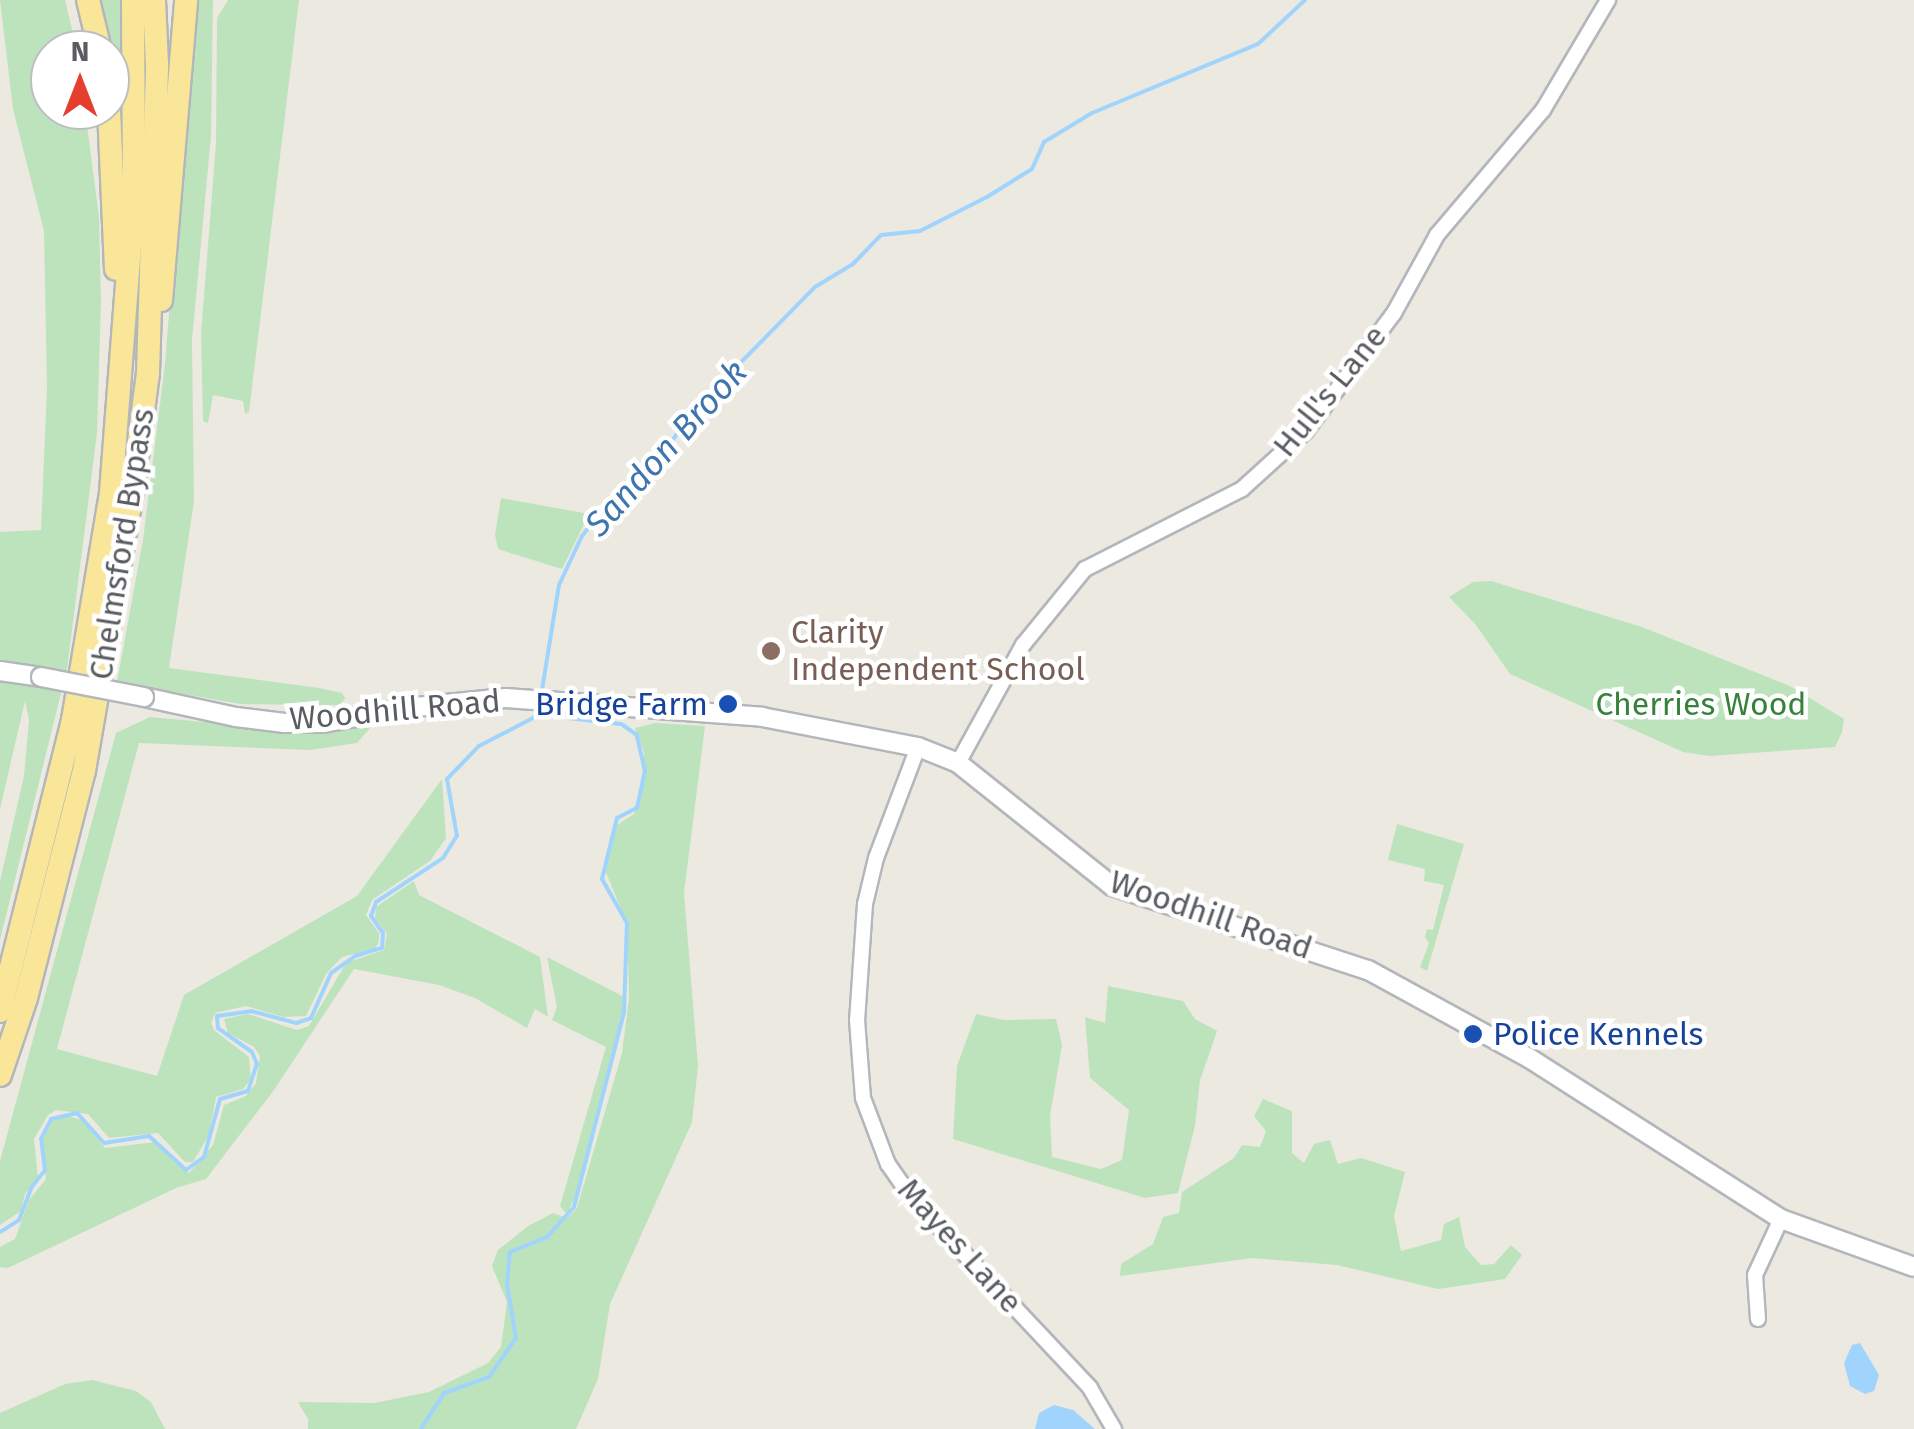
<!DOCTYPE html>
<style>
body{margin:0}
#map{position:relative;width:1914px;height:1429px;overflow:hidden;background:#ece9e0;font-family:"Fira Sans",sans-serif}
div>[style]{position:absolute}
.green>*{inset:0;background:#bde3bd}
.water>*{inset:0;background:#a0d4fc}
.stream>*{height:4px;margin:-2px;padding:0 2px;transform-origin:2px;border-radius:2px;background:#a0d4fc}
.roads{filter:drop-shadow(2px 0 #b3b6bb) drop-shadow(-2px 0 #b3b6bb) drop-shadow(0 2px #b3b6bb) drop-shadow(0 -2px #b3b6bb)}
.minor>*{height:14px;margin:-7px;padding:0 7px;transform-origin:7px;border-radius:7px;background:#fff}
.tertiary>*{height:18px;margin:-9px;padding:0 9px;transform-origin:9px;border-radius:9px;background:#fff}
.trunk>*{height:22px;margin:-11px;padding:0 11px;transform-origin:11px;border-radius:11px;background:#fae698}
.bridges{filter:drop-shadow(2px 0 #b3b6bb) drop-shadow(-2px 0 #b3b6bb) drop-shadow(0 2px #b3b6bb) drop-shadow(0 -2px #b3b6bb)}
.tertiary-bridge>*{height:18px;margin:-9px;padding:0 9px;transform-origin:9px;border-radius:9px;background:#fff}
.dots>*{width:28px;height:28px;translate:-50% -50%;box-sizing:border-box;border:5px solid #fff;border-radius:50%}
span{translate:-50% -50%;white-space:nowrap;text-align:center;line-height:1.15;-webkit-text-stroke:9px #fff;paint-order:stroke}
.street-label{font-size:32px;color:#595d61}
.education-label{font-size:32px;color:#785e54}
.left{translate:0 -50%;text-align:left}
.transit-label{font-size:32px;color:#164399}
.right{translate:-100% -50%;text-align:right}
.park-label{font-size:32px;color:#37823b}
.water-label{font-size:35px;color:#3f74ad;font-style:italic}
.north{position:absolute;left:30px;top:30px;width:100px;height:100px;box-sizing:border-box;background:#fff;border:2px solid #bdbec0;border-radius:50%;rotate:0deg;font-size:28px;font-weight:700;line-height:40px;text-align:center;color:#595d61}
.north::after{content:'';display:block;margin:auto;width:35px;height:45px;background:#e33e2f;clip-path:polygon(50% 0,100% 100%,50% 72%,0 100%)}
</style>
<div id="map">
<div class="green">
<i style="clip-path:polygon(0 0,65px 0,77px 50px,50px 50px,50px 110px,85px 110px,99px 217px,101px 301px,97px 433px,67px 669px,0 940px,0 881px,24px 776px,29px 720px,25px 701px,0 809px,0 532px,41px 530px,47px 388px,44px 231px,13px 109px)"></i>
<i style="clip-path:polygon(96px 0,125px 0,125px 141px,118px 141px,110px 50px)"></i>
<i style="clip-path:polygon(194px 0,213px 0,211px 136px,192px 340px,194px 501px,169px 668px,319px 688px,342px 693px,345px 698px,340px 705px,240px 704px,117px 682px,143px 540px,165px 364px)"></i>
<i style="clip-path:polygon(228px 0,299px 0,249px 412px,245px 414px,243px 401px,213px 395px,208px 423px,203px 421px,201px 334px,216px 143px,217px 18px)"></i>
<i style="clip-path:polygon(501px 498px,589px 514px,562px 569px,498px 549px,495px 535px)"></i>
<i style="clip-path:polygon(1491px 581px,1642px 627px,1790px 686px,1844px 719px,1842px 732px,1835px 747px,1710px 756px,1683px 752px,1510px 674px,1476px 625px,1449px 597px,1473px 582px)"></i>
<i style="clip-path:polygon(150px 717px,258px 727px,377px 720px,357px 743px,310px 750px,139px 743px,57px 1049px,157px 1076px,184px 995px,357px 896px,442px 779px,446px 838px,430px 861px,372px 900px,366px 915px,379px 933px,379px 942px,375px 949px,342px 957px,326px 974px,306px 1016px,283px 1017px,246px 1006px,215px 1013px,211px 1023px,214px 1030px,249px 1057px,251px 1079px,243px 1089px,216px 1097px,209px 1135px,193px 1162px,185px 1162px,158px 1133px,109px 1138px,88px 1114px,56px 1110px,48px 1115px,34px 1139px,38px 1178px,25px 1194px,21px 1211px,0 1225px,0 1161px,116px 733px)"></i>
<i style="clip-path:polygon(655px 723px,705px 726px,684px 893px,698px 1066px,692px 1122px,610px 1304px,598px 1379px,576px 1429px,308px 1429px,308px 1419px,298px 1402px,374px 1403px,429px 1392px,488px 1363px,501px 1347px,507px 1302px,492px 1266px,498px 1250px,528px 1226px,553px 1213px,567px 1218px,577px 1208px,622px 1053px,629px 998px,627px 923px,604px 868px,617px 825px,634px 814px,644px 783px,644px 752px,635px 728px)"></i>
<i style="clip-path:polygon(1397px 824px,1464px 844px,1427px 971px,1420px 967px,1429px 943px,1425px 937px,1427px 929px,1433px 930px,1444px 885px,1424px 881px,1425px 869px,1388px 860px)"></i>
<i style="clip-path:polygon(414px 881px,419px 895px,540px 957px,548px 1017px,535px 1009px,527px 1028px,475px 998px,439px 985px,354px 969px,274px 1090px,206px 1179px,176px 1188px,8px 1268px,0 1267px,0 1247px,15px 1239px,29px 1200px,46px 1179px,41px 1142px,53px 1120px,63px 1115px,82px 1120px,105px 1148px,156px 1142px,189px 1173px,213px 1145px,224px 1105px,246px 1096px,256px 1083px,260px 1056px,254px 1047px,228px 1033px,224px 1019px,248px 1014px,297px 1030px,309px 1026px,346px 963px,384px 950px,387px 934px,375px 918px,376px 907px)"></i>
<i style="clip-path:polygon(547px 957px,626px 998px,616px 1052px,580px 1185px,567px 1215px,560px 1206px,606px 1047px,552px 1020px,557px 1007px)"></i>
<i style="clip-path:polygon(1108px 986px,1183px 1001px,1195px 1019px,1217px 1031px,1200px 1080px,1195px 1126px,1178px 1193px,1145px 1198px,953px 1139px,957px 1066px,976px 1014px,1004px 1020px,1056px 1019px,1062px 1045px,1050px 1116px,1052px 1157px,1101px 1169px,1122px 1160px,1129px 1110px,1090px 1078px,1085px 1017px,1105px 1023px)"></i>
<i style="clip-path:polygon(1263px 1099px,1292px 1111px,1292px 1153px,1304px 1163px,1314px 1144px,1330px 1140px,1338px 1164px,1361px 1158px,1405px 1172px,1394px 1216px,1401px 1251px,1441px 1240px,1444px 1224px,1459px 1217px,1465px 1247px,1481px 1265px,1494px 1264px,1511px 1245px,1522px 1255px,1505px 1279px,1438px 1289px,1337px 1265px,1252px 1258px,1120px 1276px,1121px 1264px,1153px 1244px,1163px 1217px,1179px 1213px,1182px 1192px,1234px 1158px,1242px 1145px,1260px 1147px,1266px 1131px,1254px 1116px)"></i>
<i style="clip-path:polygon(92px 1380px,136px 1391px,151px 1402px,165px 1429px,0 1429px,0 1413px,65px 1384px)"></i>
</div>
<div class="water">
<i style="clip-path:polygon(1860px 1343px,1879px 1375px,1874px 1391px,1865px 1394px,1850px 1386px,1844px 1363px,1852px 1345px)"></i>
<i style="clip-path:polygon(1054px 1405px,1073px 1410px,1095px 1429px,1035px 1429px,1039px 1413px)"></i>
</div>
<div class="stream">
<i style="left:541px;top:696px;width:112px;rotate:-80.8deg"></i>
<i style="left:559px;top:585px;width:54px;rotate:-64.9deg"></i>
<i style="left:582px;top:536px;width:44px;rotate:-52.4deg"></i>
<i style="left:609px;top:501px;width:69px;rotate:-40.9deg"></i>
<i style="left:661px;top:456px;width:58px;rotate:-54.1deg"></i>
<i style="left:695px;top:409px;width:171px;rotate:-45.5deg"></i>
<i style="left:815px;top:287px;width:44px;rotate:-31.2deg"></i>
<i style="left:853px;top:264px;width:40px;rotate:-46deg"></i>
<i style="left:881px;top:235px;width:39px;rotate:-6deg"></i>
<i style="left:920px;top:231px;width:75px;rotate:-26.9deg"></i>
<i style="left:987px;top:197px;width:53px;rotate:-31.9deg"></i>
<i style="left:1032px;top:169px;width:30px;rotate:-66deg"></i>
<i style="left:1044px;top:142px;width:56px;rotate:-31.1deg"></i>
<i style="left:1092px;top:113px;width:180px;rotate:-22.6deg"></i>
<i style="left:1258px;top:44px;width:64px;rotate:-43.1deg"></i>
<i style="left:0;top:1232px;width:22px;rotate:-32deg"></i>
<i style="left:19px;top:1220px;width:34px;rotate:-69deg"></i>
<i style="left:31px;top:1188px;width:23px;rotate:-52deg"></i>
<i style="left:45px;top:1170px;width:31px;rotate:-97deg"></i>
<i style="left:41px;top:1139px;width:22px;rotate:-63deg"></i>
<i style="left:51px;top:1119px;width:27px;rotate:-13deg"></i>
<i style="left:77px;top:1113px;width:40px;rotate:48deg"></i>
<i style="left:104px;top:1143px;width:46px;rotate:-8.8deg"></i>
<i style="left:149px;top:1136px;width:50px;rotate:42.6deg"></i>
<i style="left:186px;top:1170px;width:22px;rotate:-36deg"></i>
<i style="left:204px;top:1157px;width:60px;rotate:-74.6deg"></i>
<i style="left:220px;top:1099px;width:29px;rotate:-16deg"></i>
<i style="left:248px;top:1091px;width:28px;rotate:-72deg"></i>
<i style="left:257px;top:1064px;width:13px;rotate:-113deg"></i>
<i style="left:252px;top:1052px;width:42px;rotate:-144.8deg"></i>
<i style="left:218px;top:1028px;width:12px;rotate:-95deg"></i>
<i style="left:217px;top:1016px;width:34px;rotate:-8deg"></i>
<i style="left:251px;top:1011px;width:47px;rotate:14.9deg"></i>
<i style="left:296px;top:1023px;width:16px;rotate:-18deg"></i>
<i style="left:311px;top:1018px;width:49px;rotate:-66deg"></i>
<i style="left:331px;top:973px;width:29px;rotate:-35deg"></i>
<i style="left:355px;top:956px;width:28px;rotate:-17deg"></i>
<i style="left:382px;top:948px;width:15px;rotate:-86deg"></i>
<i style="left:383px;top:933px;width:21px;rotate:-125deg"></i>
<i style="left:371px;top:916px;width:15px;rotate:-70deg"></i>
<i style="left:376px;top:902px;width:80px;rotate:-33.3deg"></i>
<i style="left:443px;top:858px;width:26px;rotate:-58deg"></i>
<i style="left:457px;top:836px;width:58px;rotate:-100deg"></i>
<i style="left:447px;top:779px;width:46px;rotate:-45.9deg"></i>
<i style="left:479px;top:746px;width:63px;rotate:-27.4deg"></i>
<i style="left:535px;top:717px;width:13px;rotate:-63deg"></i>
<i style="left:421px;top:1429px;width:43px;rotate:-57.4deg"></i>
<i style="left:444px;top:1393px;width:48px;rotate:-19.6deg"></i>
<i style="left:489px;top:1377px;width:47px;rotate:-55.3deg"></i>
<i style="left:516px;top:1338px;width:55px;rotate:-99.5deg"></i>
<i style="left:507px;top:1284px;width:32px;rotate:-85deg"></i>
<i style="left:510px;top:1252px;width:40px;rotate:-22deg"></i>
<i style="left:547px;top:1237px;width:40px;rotate:-48deg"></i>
<i style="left:574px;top:1207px;width:201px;rotate:-75.6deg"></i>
<i style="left:624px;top:1012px;width:89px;rotate:-88.1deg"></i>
<i style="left:627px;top:923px;width:51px;rotate:-119.6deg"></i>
<i style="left:602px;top:879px;width:63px;rotate:-76.2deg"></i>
<i style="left:617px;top:818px;width:22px;rotate:-27deg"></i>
<i style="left:637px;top:808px;width:38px;rotate:-78deg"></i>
<i style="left:645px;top:771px;width:37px;rotate:-103deg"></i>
<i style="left:637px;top:735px;width:19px;rotate:-145deg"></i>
<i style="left:621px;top:724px;width:71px;rotate:-173.6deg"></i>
<i style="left:550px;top:716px;width:11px;rotate:-153deg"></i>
</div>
<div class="roads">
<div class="minor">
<i style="left:918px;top:747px;width:119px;rotate:110.7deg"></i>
<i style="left:876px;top:858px;width:47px;rotate:103.4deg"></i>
<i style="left:865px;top:904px;width:116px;rotate:93.9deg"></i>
<i style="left:857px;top:1020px;width:78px;rotate:85.6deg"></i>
<i style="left:863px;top:1098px;width:71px;rotate:69.3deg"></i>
<i style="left:888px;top:1164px;width:39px;rotate:55deg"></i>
<i style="left:910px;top:1196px;width:263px;rotate:46.8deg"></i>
<i style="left:1090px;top:1388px;width:48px;rotate:59.7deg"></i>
<i style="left:958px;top:763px;width:135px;rotate:-61.2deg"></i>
<i style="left:1023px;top:645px;width:98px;rotate:-50.8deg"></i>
<i style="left:1085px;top:569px;width:176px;rotate:-27deg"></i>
<i style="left:1242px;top:489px;width:86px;rotate:-42.2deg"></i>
<i style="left:1306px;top:431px;width:147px;rotate:-53.3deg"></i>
<i style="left:1394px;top:313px;width:89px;rotate:-61.1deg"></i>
<i style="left:1437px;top:235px;width:164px;rotate:-49.7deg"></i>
<i style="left:1543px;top:110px;width:128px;rotate:-59.4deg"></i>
<i style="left:1758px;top:1319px;width:44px;rotate:-93.9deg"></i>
<i style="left:1755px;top:1275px;width:62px;rotate:-65.1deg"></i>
</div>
<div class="tertiary">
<i style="left:0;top:671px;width:41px;rotate:8.3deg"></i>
<i style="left:144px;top:697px;width:94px;rotate:12.3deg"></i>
<i style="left:236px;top:717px;width:49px;rotate:7deg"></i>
<i style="left:285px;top:723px;width:38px"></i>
<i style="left:323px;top:723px;width:84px;rotate:-10.2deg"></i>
<i style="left:406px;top:708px;width:100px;rotate:-5.7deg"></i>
<i style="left:506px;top:698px;width:257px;rotate:4.2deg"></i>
<i style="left:762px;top:717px;width:159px;rotate:10.9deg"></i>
<i style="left:918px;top:747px;width:43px;rotate:21.8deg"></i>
<i style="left:958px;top:763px;width:197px;rotate:38.6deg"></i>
<i style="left:1112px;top:886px;width:269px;rotate:18.2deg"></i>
<i style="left:1368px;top:970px;width:183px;rotate:28.7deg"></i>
<i style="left:1529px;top:1058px;width:299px;rotate:32.6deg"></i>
<i style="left:1781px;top:1219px;width:141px;rotate:19.8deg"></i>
</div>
<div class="trunk">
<i style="left:88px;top:0;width:51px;rotate:76.5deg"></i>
<i style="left:109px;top:110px;width:159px;rotate:87.5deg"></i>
<i style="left:161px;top:300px;width:301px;rotate:-85.2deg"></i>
<i style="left:0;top:1011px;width:300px;rotate:-75.9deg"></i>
<i style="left:73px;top:720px;width:231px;rotate:-80.5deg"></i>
<i style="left:111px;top:492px;width:299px;rotate:-85.6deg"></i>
<i style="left:134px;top:194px;width:194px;rotate:-90.3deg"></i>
<i style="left:0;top:1075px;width:81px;rotate:-71.3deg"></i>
<i style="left:26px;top:998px;width:234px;rotate:-75.7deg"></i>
<i style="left:84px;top:771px;width:288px;rotate:-80.2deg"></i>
<i style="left:133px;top:487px;width:115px;rotate:-82.5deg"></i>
<i style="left:148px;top:373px;width:309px;rotate:-88.3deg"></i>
<i style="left:157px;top:64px;width:64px;rotate:-92.7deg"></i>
</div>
</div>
<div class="bridges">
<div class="tertiary-bridge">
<i style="left:41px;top:677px;width:105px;rotate:11deg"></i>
</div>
</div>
<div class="dots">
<i style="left:771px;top:651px;background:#8d6e63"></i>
<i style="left:728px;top:704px;background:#1a4fb4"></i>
<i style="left:1473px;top:1034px;background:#1a4fb4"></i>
</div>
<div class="street-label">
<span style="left:1330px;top:391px;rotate:-51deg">Hull's Lane</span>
<span style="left:122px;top:544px;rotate:-81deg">Chelmsford Bypass</span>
<span style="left:395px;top:710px;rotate:-5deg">Woodhill Road</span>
<span style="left:1211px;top:915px;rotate:19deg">Woodhill Road</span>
<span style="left:960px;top:1246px;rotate:48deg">Mayes Lane</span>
</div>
<div class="education-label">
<span class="left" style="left:791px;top:651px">Clarity<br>Independent School</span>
</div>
<div class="transit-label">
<span class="right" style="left:708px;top:704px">Bridge Farm</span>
<span class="left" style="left:1493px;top:1034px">Police Kennels</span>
</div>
<div class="park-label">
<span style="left:1701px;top:704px">Cherries Wood</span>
</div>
<div class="water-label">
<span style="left:666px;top:448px;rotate:-48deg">Sandon Brook</span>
</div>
<div class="north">N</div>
</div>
